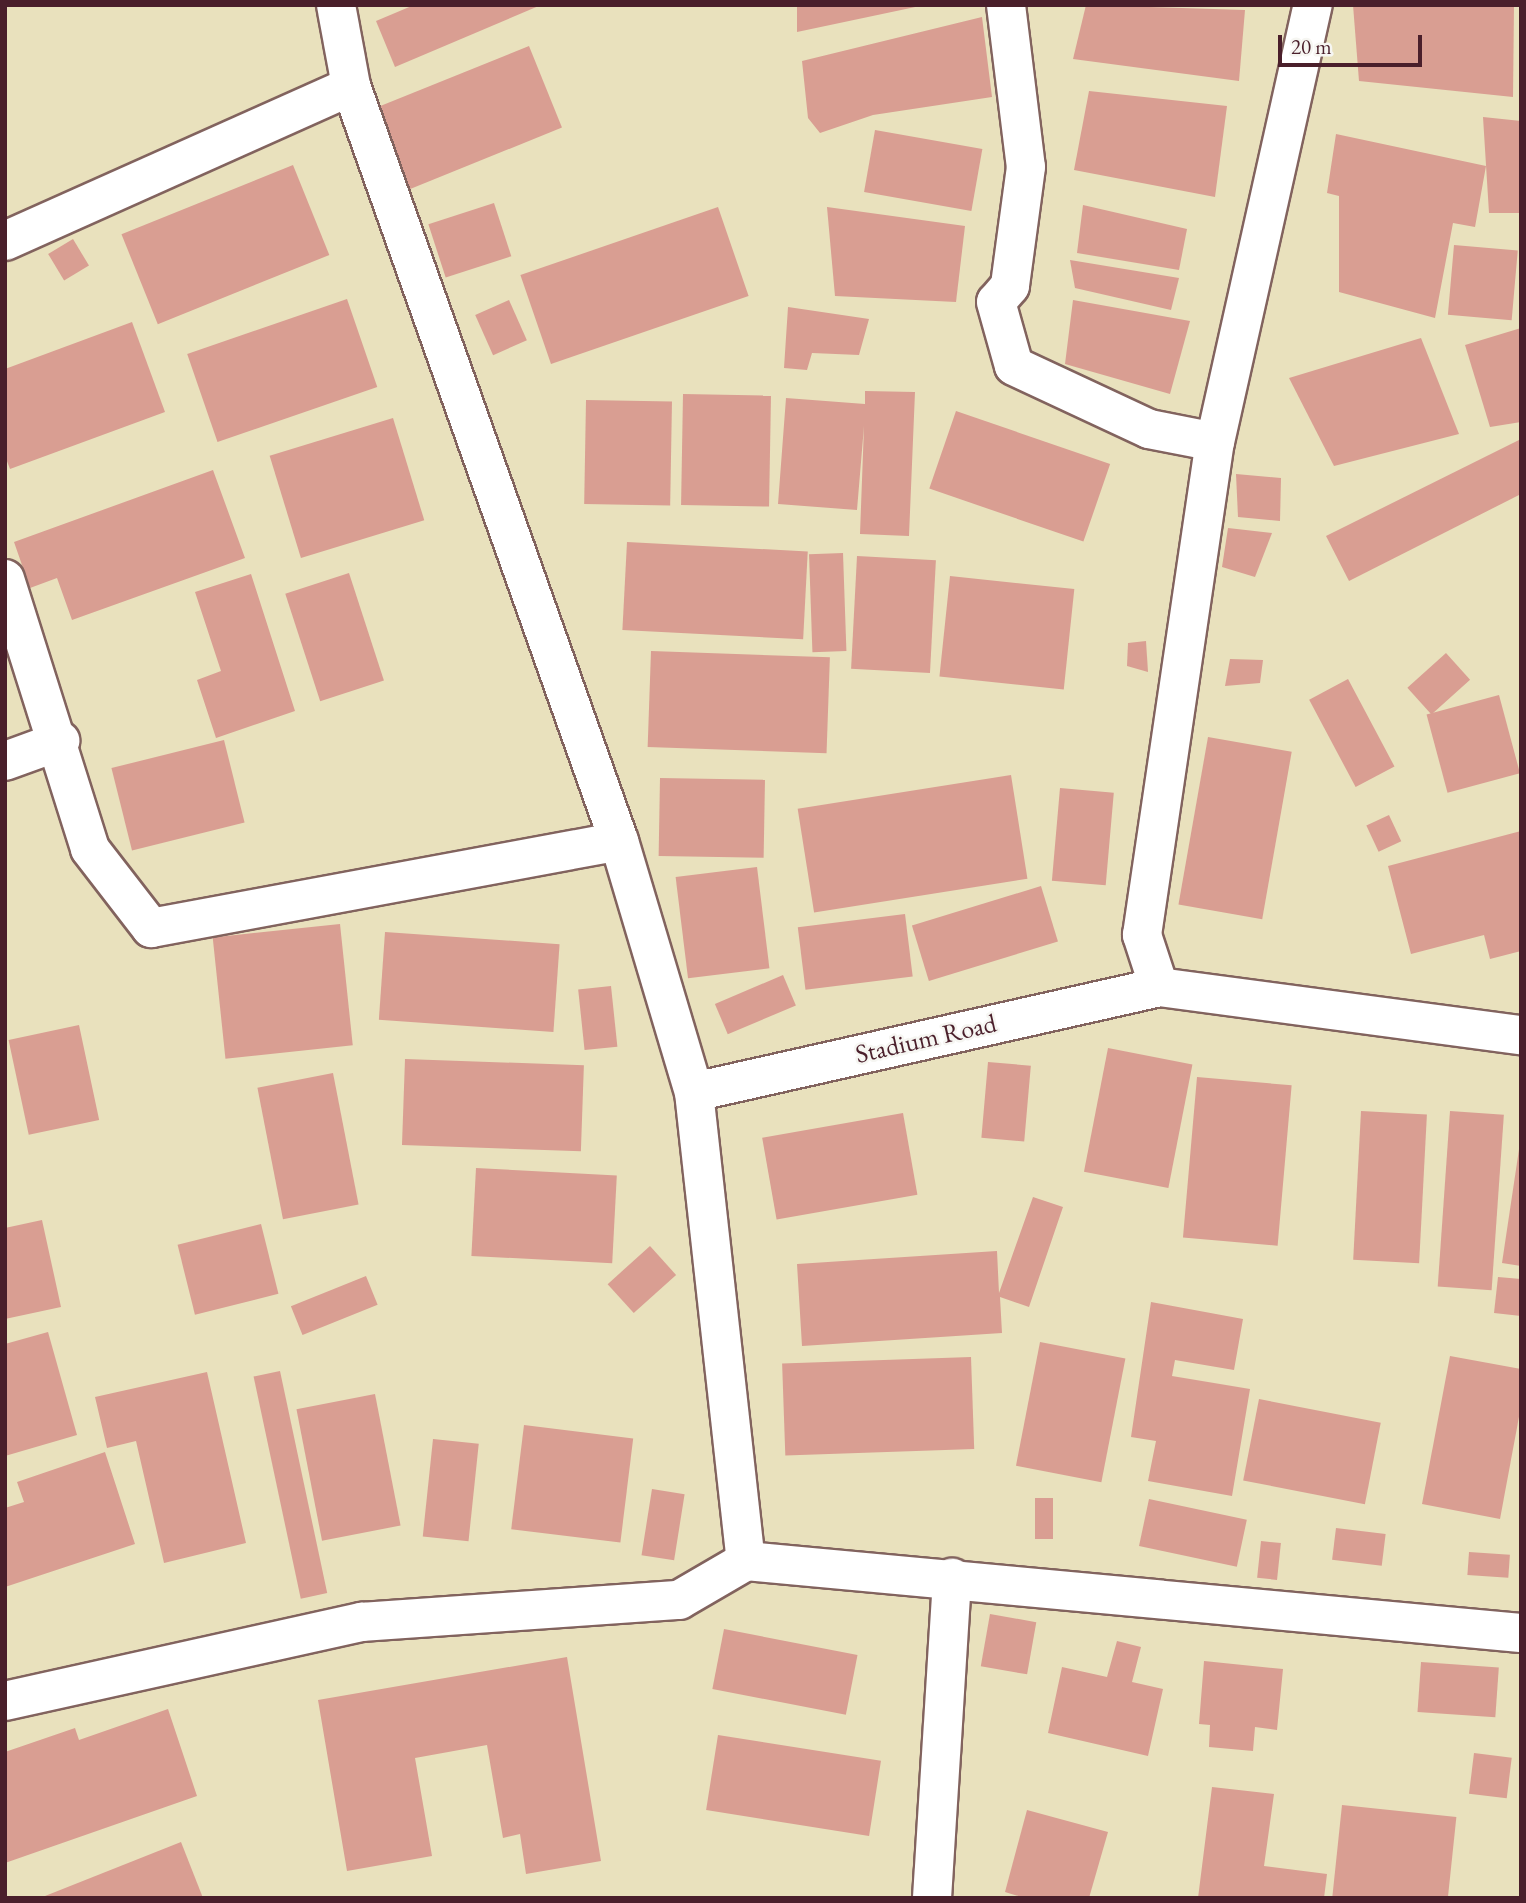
<!DOCTYPE html>
<style>
body{margin:0}
#map{position:relative;width:1526px;height:1903px;overflow:hidden;background:#e9e1bd;font-family:"EB Garamond",serif}
div>[style]{position:absolute}
.building>*{inset:0;background:#d99e92;transform-origin:0 0}
.roads{filter:drop-shadow(2px 0 #82635e) drop-shadow(-2px 0 #82635e) drop-shadow(0 2px #82635e) drop-shadow(0 -2px #82635e)}
.street>*{height:38px;margin:-19px;padding:0 19px;transform-origin:19px;border-radius:19px;background:#fff}
span{translate:-50% -50%;white-space:nowrap;text-align:center;line-height:1.15;-webkit-text-stroke:5px #f6f6f2;paint-order:stroke}
.street-label{font-size:26px;color:#4a1f2b}
.frame{position:absolute;inset:0;border:7px solid #4a1f2b;pointer-events:none}
.scale{position:absolute;left:1278px;top:35px;width:144px;height:32px;box-sizing:border-box;border:4px solid #4a1f2b;border-top:0;padding-left:9px;font-size:21px;line-height:24px;white-space:nowrap;color:#4a1f2b;-webkit-text-stroke:5px #f6f6f2;paint-order:stroke}
</style>
<div id="map">
<div class="building">
<i style="clip-path:polygon(414px 5px,541px 5px,395px 67px,376px 21px)"></i>
<i style="clip-path:polygon(797px 5px,920px 5px,920px 6px,797px 32px)"></i>
<i style="clip-path:polygon(1086px 5px,1245px 10px,1239px 81px,1073px 59px)"></i>
<i style="clip-path:polygon(1353px 5px,1514px 5px,1513px 97px,1359px 81px)"></i>
<i style="clip-path:polygon(982px 17px,992px 97px,873px 115px,820px 133px,808px 118px,802px 61px)"></i>
<i style="left:529px;top:46px;width:88px;height:165px;rotate:68deg"></i>
<i style="clip-path:polygon(1089px 91px,1227px 106px,1215px 197px,1074px 170px)"></i>
<i style="clip-path:polygon(1483px 117px,1521px 121px,1521px 213px,1489px 213px)"></i>
<i style="left:875px;top:130px;width:109px;height:63px;rotate:10deg"></i>
<i style="clip-path:polygon(1336px 134px,1486px 166px,1475px 227px,1453px 223px,1435px 318px,1339px 292px,1339px 196px,1327px 193px)"></i>
<i style="left:293px;top:165px;width:97px;height:185px;rotate:68deg"></i>
<i style="left:494px;top:203px;width:56px;height:69px;rotate:72deg"></i>
<i style="clip-path:polygon(1083px 205px,1187px 229px,1179px 270px,1077px 253px)"></i>
<i style="left:718px;top:207px;width:94px;height:209px;rotate:71deg"></i>
<i style="clip-path:polygon(827px 207px,965px 226px,956px 302px,835px 296px)"></i>
<i style="left:73px;top:239px;width:31px;height:29px;rotate:59deg"></i>
<i style="left:1454px;top:245px;width:64px;height:70px;rotate:5deg"></i>
<i style="clip-path:polygon(1070px 260px,1179px 278px,1171px 310px,1075px 288px)"></i>
<i style="left:347px;top:299px;width:93px;height:169px;rotate:71deg"></i>
<i style="left:509px;top:300px;width:44px;height:37px;rotate:66deg"></i>
<i style="clip-path:polygon(1073px 300px,1190px 321px,1170px 394px,1065px 364px)"></i>
<i style="clip-path:polygon(788px 307px,869px 319px,859px 355px,812px 353px,807px 370px,784px 368px)"></i>
<i style="clip-path:polygon(132px 322px,165px 412px,10px 469px,5px 456px,5px 369px)"></i>
<i style="clip-path:polygon(1521px 328px,1521px 422px,1490px 427px,1465px 345px)"></i>
<i style="clip-path:polygon(1421px 338px,1459px 434px,1334px 466px,1289px 378px)"></i>
<i style="clip-path:polygon(865px 391px,915px 392px,909px 536px,860px 534px,864px 426px,857px 510px,778px 504px,786px 398px,865px 404px)"></i>
<i style="left:683px;top:394px;width:88px;height:111px;rotate:1deg"></i>
<i style="left:586px;top:400px;width:86px;height:104px;rotate:1deg"></i>
<i style="left:956px;top:411px;width:163px;height:82px;rotate:19deg"></i>
<i style="left:393px;top:418px;width:107px;height:129px;rotate:73deg"></i>
<i style="clip-path:polygon(1521px 439px,1521px 494px,1349px 581px,1326px 536px)"></i>
<i style="clip-path:polygon(213px 470px,245px 558px,72px 620px,57px 578px,30px 588px,14px 542px)"></i>
<i style="clip-path:polygon(1236px 474px,1281px 478px,1280px 521px,1238px 517px)"></i>
<i style="clip-path:polygon(1228px 528px,1272px 533px,1255px 577px,1222px 567px)"></i>
<i style="left:627px;top:542px;width:181px;height:88px;rotate:3deg"></i>
<i style="left:843px;top:553px;width:98px;height:34px;rotate:88deg"></i>
<i style="left:857px;top:556px;width:79px;height:113px;rotate:3deg"></i>
<i style="left:349px;top:573px;width:113px;height:67px;rotate:72deg"></i>
<i style="clip-path:polygon(251px 574px,295px 711px,216px 738px,197px 680px,221px 671px,195px 592px)"></i>
<i style="left:950px;top:576px;width:125px;height:101px;rotate:6deg"></i>
<i style="clip-path:polygon(1146px 641px,1148px 672px,1127px 666px,1128px 643px)"></i>
<i style="left:651px;top:651px;width:179px;height:96px;rotate:2deg"></i>
<i style="left:1446px;top:653px;width:36px;height:52px;rotate:48deg"></i>
<i style="clip-path:polygon(1230px 659px,1263px 660px,1260px 683px,1225px 686px)"></i>
<i style="left:1348px;top:679px;width:99px;height:44px;rotate:62deg"></i>
<i style="left:1499px;top:695px;width:81px;height:75px;rotate:75deg"></i>
<i style="left:1208px;top:737px;width:85px;height:170px;rotate:10deg"></i>
<i style="left:224px;top:740px;width:85px;height:116px;rotate:76deg"></i>
<i style="left:1011px;top:775px;width:105px;height:216px;rotate:81deg"></i>
<i style="left:660px;top:778px;width:105px;height:78px;rotate:1deg"></i>
<i style="left:1060px;top:788px;width:54px;height:93px;rotate:5deg"></i>
<i style="left:1389px;top:815px;width:29px;height:25px;rotate:65deg"></i>
<i style="clip-path:polygon(1521px 831px,1521px 951px,1490px 959px,1484px 935px,1411px 954px,1388px 866px)"></i>
<i style="left:757px;top:867px;width:102px;height:82px;rotate:83deg"></i>
<i style="left:1041px;top:886px;width:58px;height:135px;rotate:73deg"></i>
<i style="left:905px;top:914px;width:63px;height:108px;rotate:83deg"></i>
<i style="left:340px;top:924px;width:122px;height:128px;rotate:84deg"></i>
<i style="left:385px;top:932px;width:175px;height:88px;rotate:4deg"></i>
<i style="left:783px;top:975px;width:33px;height:74px;rotate:67deg"></i>
<i style="left:611px;top:986px;width:61px;height:33px;rotate:84deg"></i>
<i style="left:79px;top:1025px;width:97px;height:72px;rotate:78deg"></i>
<i style="left:1108px;top:1048px;width:86px;height:126px;rotate:11deg"></i>
<i style="left:405px;top:1059px;width:179px;height:86px;rotate:2deg"></i>
<i style="left:988px;top:1062px;width:43px;height:76px;rotate:5deg"></i>
<i style="left:333px;top:1073px;width:134px;height:77px;rotate:79deg"></i>
<i style="left:1197px;top:1077px;width:95px;height:161px;rotate:5deg"></i>
<i style="left:1361px;top:1111px;width:66px;height:149px;rotate:3deg"></i>
<i style="left:1450px;top:1111px;width:54px;height:176px;rotate:4deg"></i>
<i style="left:903px;top:1113px;width:83px;height:143px;rotate:80deg"></i>
<i style="clip-path:polygon(1521px 1136px,1521px 1266px,1502px 1263px)"></i>
<i style="left:476px;top:1168px;width:141px;height:88px;rotate:3deg"></i>
<i style="clip-path:polygon(1033px 1197px,1063px 1207px,1029px 1307px,1000px 1297px,1002px 1333px,802px 1346px,797px 1264px,997px 1251px,999px 1293px)"></i>
<i style="clip-path:polygon(42px 1220px,61px 1307px,5px 1319px,5px 1228px)"></i>
<i style="left:261px;top:1224px;width:72px;height:86px;rotate:76deg"></i>
<i style="left:650px;top:1246px;width:39px;height:57px;rotate:48deg"></i>
<i style="left:366px;top:1276px;width:31px;height:81px;rotate:68deg"></i>
<i style="clip-path:polygon(1498px 1277px,1521px 1279px,1521px 1316px,1494px 1313px)"></i>
<i style="clip-path:polygon(1151px 1302px,1243px 1319px,1234px 1370px,1175px 1360px,1172px 1376px,1250px 1389px,1232px 1496px,1148px 1481px,1156px 1441px,1131px 1437px)"></i>
<i style="clip-path:polygon(48px 1332px,77px 1435px,5px 1456px,5px 1344px)"></i>
<i style="left:1040px;top:1342px;width:87px;height:126px;rotate:11deg"></i>
<i style="clip-path:polygon(1450px 1356px,1521px 1369px,1521px 1406px,1500px 1519px,1422px 1504px)"></i>
<i style="left:971px;top:1357px;width:92px;height:189px;rotate:88deg"></i>
<i style="left:280px;top:1371px;width:227px;height:27px;rotate:78deg"></i>
<i style="clip-path:polygon(207px 1372px,246px 1543px,164px 1563px,136px 1441px,107px 1448px,95px 1397px)"></i>
<i style="left:375px;top:1394px;width:134px;height:80px;rotate:79deg"></i>
<i style="left:1259px;top:1399px;width:124px;height:83px;rotate:11deg"></i>
<i style="left:524px;top:1425px;width:110px;height:105px;rotate:7deg"></i>
<i style="left:433px;top:1439px;width:46px;height:98px;rotate:6deg"></i>
<i style="clip-path:polygon(105px 1452px,135px 1544px,5px 1587px,5px 1508px,24px 1502px,17px 1482px)"></i>
<i style="left:652px;top:1489px;width:33px;height:67px;rotate:9deg"></i>
<i style="left:1035px;top:1498px;width:18px;height:41px"></i>
<i style="left:1149px;top:1499px;width:100px;height:48px;rotate:12deg"></i>
<i style="left:1336px;top:1528px;width:50px;height:32px;rotate:7deg"></i>
<i style="left:1261px;top:1541px;width:20px;height:37px;rotate:6deg"></i>
<i style="left:1469px;top:1552px;width:41px;height:23px;rotate:4deg"></i>
<i style="left:990px;top:1614px;width:47px;height:53px;rotate:10deg"></i>
<i style="left:724px;top:1629px;width:136px;height:61px;rotate:11deg"></i>
<i style="clip-path:polygon(1117px 1641px,1141px 1647px,1132px 1682px,1163px 1689px,1148px 1756px,1048px 1733px,1062px 1667px,1107px 1677px)"></i>
<i style="clip-path:polygon(567px 1657px,601px 1861px,526px 1874px,520px 1834px,503px 1838px,487px 1745px,415px 1758px,432px 1856px,347px 1871px,318px 1700px)"></i>
<i style="clip-path:polygon(1204px 1661px,1283px 1669px,1277px 1730px,1255px 1727px,1253px 1751px,1209px 1747px,1210px 1725px,1199px 1724px)"></i>
<i style="left:1421px;top:1662px;width:78px;height:50px;rotate:4deg"></i>
<i style="clip-path:polygon(168px 1709px,197px 1796px,5px 1863px,5px 1752px,75px 1728px,79px 1740px)"></i>
<i style="left:718px;top:1735px;width:165px;height:76px;rotate:9deg"></i>
<i style="left:1474px;top:1753px;width:38px;height:41px;rotate:7deg"></i>
<i style="clip-path:polygon(1212px 1787px,1274px 1794px,1264px 1866px,1327px 1874px,1324px 1898px,1198px 1898px)"></i>
<i style="left:1342px;top:1805px;width:115px;height:93px;rotate:6deg"></i>
<i style="clip-path:polygon(1027px 1810px,1108px 1832px,1089px 1898px,1025px 1898px,1005px 1892px)"></i>
<i style="clip-path:polygon(181px 1842px,203px 1898px,40px 1898px)"></i>
</div>
<div class="roads">
<div class="street">
<i style="left:336px;top:5px;width:82px;rotate:79.5deg"></i>
<i style="left:351px;top:86px;width:801px;rotate:70.46deg"></i>
<i style="left:619px;top:841px;width:262px;rotate:73.4deg"></i>
<i style="left:694px;top:1092px;width:472px;rotate:83.7deg"></i>
<i style="left:1006px;top:5px;width:163px;rotate:83deg"></i>
<i style="left:1026px;top:167px;width:120px;rotate:97.7deg"></i>
<i style="left:1010px;top:286px;width:21px;rotate:131deg"></i>
<i style="left:996px;top:302px;width:66px;rotate:74.3deg"></i>
<i style="left:1014px;top:366px;width:149px;rotate:25deg"></i>
<i style="left:1149px;top:429px;width:67px;rotate:11.1deg"></i>
<i style="left:5px;top:241px;width:379px;rotate:-24.1deg"></i>
<i style="left:5px;top:579px;width:283px;rotate:72.5deg"></i>
<i style="left:90px;top:849px;width:100px;rotate:52.3deg"></i>
<i style="left:151px;top:928px;width:476px;rotate:-10.5deg"></i>
<i style="left:5px;top:761px;width:59px;rotate:-20deg"></i>
<i style="left:1159px;top:987px;width:55px;rotate:-108.1deg"></i>
<i style="left:1142px;top:935px;width:498px;rotate:-81.6deg"></i>
<i style="left:1215px;top:442px;width:448px;rotate:-77.4deg"></i>
<i style="left:694px;top:1092px;width:477px;rotate:-12.7deg"></i>
<i style="left:1159px;top:987px;width:365px;rotate:7.6deg"></i>
<i style="left:5px;top:1701px;width:366px;rotate:-12.5deg"></i>
<i style="left:362px;top:1622px;width:318px;rotate:-4deg"></i>
<i style="left:679px;top:1600px;width:78px;rotate:-30.2deg"></i>
<i style="left:746px;top:1561px;width:778px;rotate:5.31deg"></i>
<i style="left:932px;top:1898px;width:321px;rotate:-86.4deg"></i>
</div>
</div>
<div class="street-label">
<span style="left:926px;top:1039px;rotate:-13deg">Stadium Road</span>
</div>
<div class="frame"></div>
<div class="scale">20 m</div>
</div>
